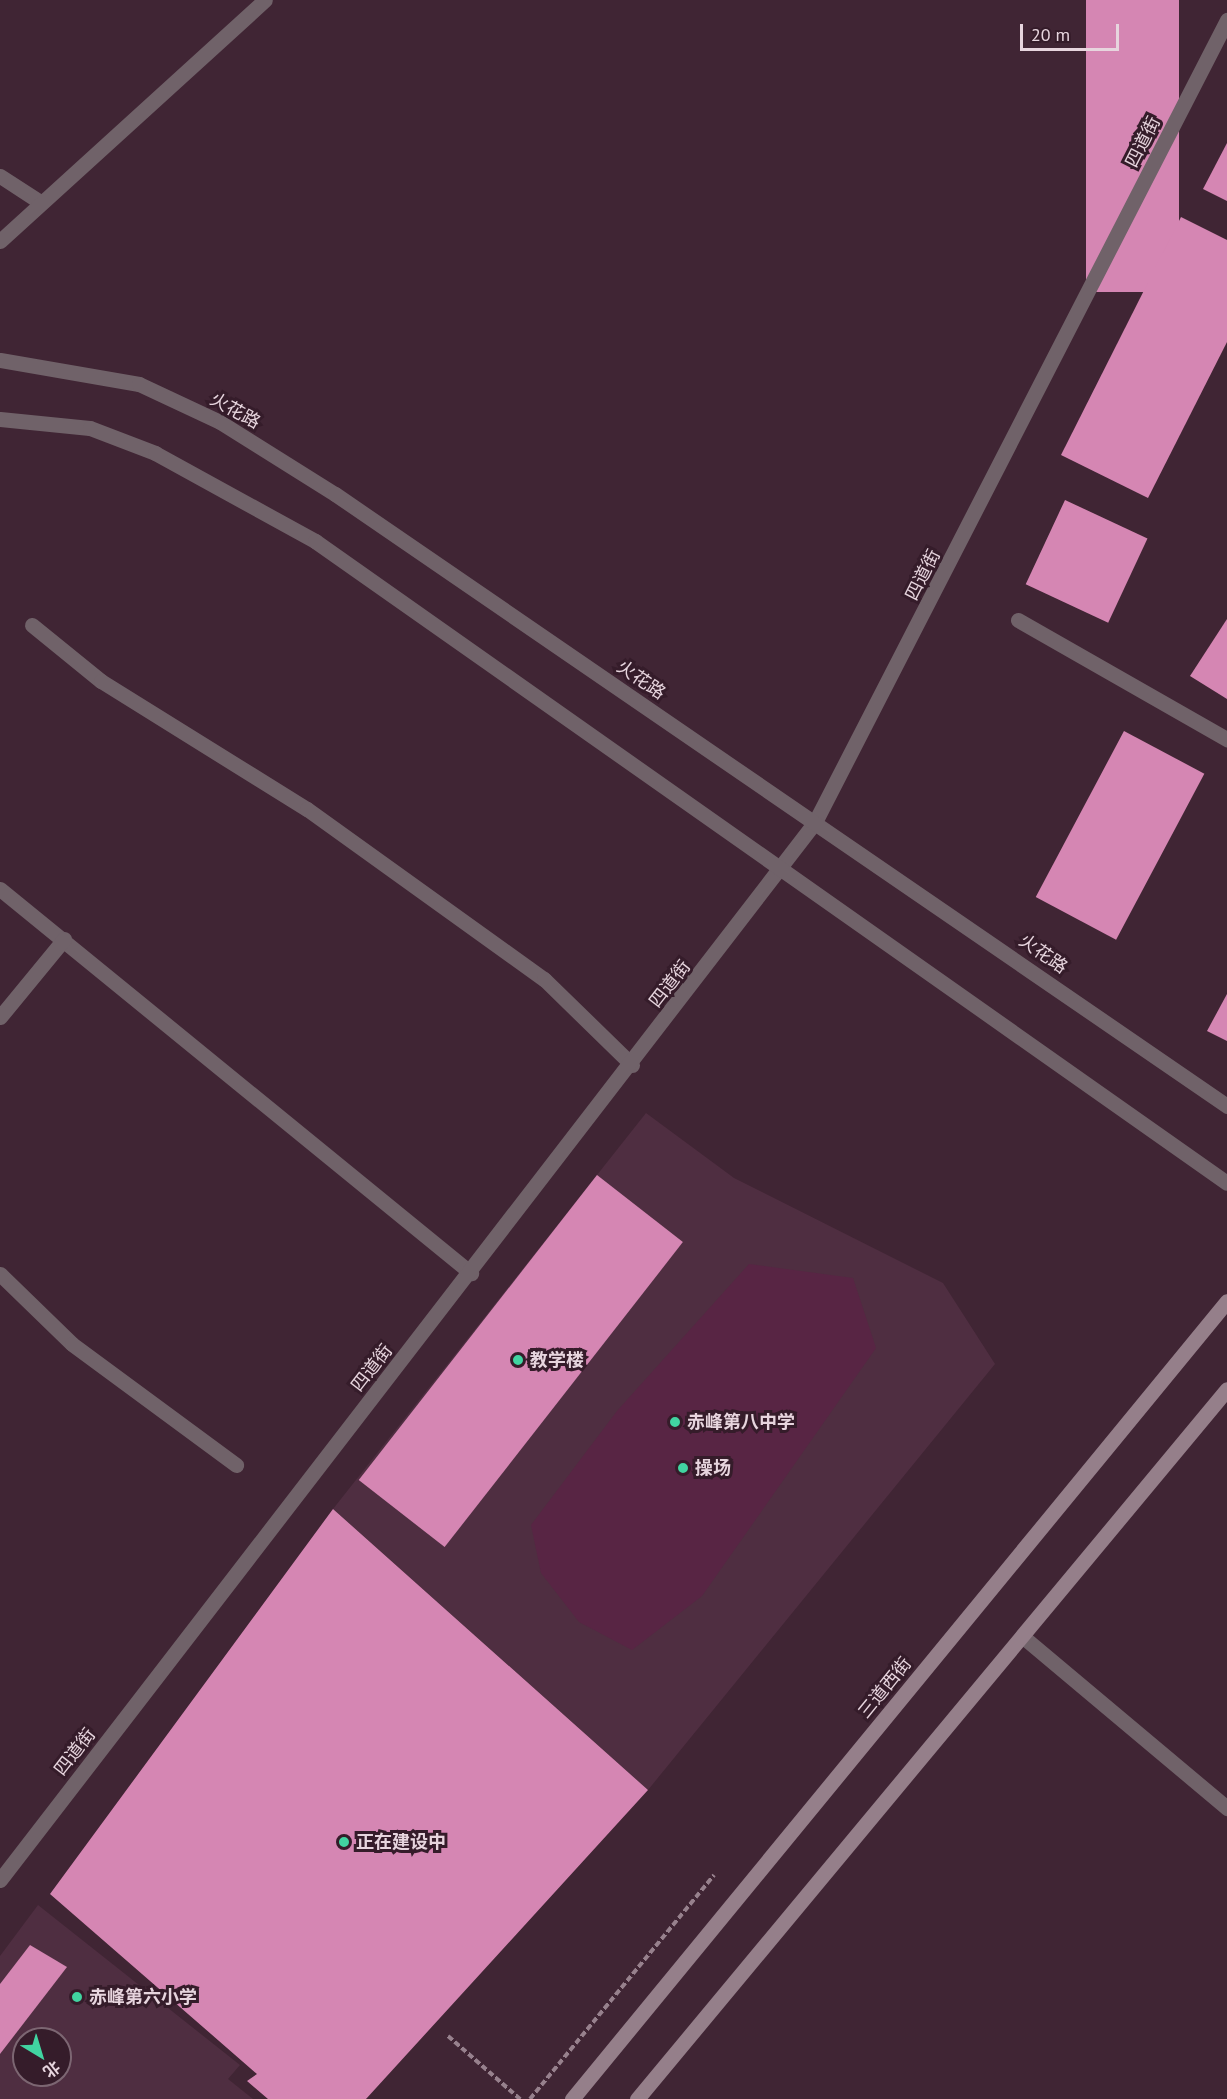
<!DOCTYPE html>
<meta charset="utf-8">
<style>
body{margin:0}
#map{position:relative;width:1227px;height:2099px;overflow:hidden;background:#402534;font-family:"PT Sans","Noto Sans SC",sans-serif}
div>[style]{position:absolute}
.built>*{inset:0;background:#4f2e41}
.green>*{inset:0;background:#582544}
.building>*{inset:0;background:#d586b3;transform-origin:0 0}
.path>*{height:4px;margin-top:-2px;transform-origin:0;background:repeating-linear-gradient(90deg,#97818d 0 6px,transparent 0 9px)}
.service>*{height:15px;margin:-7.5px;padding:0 7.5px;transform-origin:7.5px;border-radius:7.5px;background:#706269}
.minor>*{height:15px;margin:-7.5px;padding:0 7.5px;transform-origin:7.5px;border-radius:7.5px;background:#706269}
.tertiary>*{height:15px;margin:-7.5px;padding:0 7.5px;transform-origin:7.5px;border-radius:7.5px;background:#706269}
.secondary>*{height:15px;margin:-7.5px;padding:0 7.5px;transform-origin:7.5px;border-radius:7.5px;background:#957f8a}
.dots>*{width:16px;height:16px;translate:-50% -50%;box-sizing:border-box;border:3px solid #351c2a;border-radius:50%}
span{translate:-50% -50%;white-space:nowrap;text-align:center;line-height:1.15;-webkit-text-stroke:6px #351c2a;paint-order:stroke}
.street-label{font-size:18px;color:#e7d5de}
.poi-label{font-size:18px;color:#e7d5de;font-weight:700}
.left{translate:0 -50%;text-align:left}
.north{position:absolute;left:12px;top:2027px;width:60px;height:60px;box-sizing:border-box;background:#351c2a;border:2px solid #7c6672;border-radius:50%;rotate:142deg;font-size:16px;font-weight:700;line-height:24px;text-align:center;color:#e7d5de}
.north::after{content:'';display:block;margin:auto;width:21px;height:27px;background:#41d4a1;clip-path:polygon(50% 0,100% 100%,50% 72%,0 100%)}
.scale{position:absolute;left:1020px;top:24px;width:99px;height:27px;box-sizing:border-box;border:3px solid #e7d5de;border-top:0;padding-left:8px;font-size:18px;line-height:21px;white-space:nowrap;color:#e7d5de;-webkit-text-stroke:4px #351c2a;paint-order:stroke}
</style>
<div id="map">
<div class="built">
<i style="clip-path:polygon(646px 1113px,734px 1178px,943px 1283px,995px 1364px,648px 1790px,333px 1509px)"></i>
<i style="clip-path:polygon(evenodd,38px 1905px,240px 2065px,228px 2079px,253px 2099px,0 2099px,0 1956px,38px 1905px,24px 2039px,60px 2039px,60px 2075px,24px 2075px,24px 2039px)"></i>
</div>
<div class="green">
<i style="clip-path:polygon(749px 1264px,853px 1278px,876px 1348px,702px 1596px,632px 1650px,579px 1622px,541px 1573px,531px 1525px,617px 1411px)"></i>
</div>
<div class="building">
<i style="left:1086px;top:0;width:93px;height:292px"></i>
<i style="clip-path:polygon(1227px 143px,1227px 201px,1203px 189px)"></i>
<i style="clip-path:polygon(1181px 217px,1227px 240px,1227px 342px,1148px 498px,1061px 455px)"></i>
<i style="left:1065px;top:500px;width:91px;height:93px;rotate:25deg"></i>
<i style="clip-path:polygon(1227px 619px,1227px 699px,1190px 676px)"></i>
<i style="left:1124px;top:731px;width:91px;height:188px;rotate:28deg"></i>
<i style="clip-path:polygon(1227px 994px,1227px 1041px,1207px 1031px)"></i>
<i style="left:597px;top:1175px;width:109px;height:387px;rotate:38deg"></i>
<i style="clip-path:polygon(333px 1509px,648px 1790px,366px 2099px,268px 2099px,247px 2081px,257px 2074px,50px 1894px)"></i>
<i style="clip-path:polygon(30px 1945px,67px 1967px,0 2054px,0 1984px)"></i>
</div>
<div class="path">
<i style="left:448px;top:2036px;width:96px;rotate:41.2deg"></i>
<i style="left:530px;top:2099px;width:290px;rotate:-50.6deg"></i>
</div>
<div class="service">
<i style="left:1018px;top:620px;width:241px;rotate:29.7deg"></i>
<i style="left:32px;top:625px;width:89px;rotate:39.1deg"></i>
<i style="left:101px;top:681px;width:243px;rotate:31.9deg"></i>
<i style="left:307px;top:809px;width:292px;rotate:35.7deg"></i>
<i style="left:544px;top:979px;width:123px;rotate:44.3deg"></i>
<i style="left:0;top:1274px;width:100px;rotate:44.2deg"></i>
<i style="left:72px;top:1344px;width:204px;rotate:36.4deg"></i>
</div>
<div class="minor">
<i style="left:0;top:176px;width:48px;rotate:33deg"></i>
<i style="left:0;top:241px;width:358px;rotate:-42.3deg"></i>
<i style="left:0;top:889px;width:608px;rotate:39.19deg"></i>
<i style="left:0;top:1017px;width:101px;rotate:-50.6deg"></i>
<i style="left:1022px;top:1636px;width:268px;rotate:40deg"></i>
<i style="left:0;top:1880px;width:1336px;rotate:-52.39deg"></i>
<i style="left:815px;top:822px;width:902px;rotate:-62.81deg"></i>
</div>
<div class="tertiary">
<i style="left:0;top:360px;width:141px;rotate:9.8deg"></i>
<i style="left:139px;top:384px;width:89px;rotate:25.1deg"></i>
<i style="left:220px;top:422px;width:136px;rotate:32.1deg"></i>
<i style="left:335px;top:494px;width:1082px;rotate:34.45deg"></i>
<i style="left:0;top:419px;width:90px;rotate:5.7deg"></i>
<i style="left:90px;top:428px;width:70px;rotate:21deg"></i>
<i style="left:155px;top:453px;width:183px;rotate:28.8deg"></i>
<i style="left:315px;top:541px;width:1115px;rotate:35.14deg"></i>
</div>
<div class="secondary">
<i style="left:572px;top:2099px;width:1032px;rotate:-50.62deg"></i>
<i style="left:637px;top:2099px;width:923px;rotate:-50.27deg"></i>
</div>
<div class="dots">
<i style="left:518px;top:1360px;background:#41d4a1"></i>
<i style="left:675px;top:1422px;background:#41d4a1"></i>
<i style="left:683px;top:1468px;background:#41d4a1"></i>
<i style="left:344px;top:1842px;background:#41d4a1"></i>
<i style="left:77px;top:1997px;background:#41d4a1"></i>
</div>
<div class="street-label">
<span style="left:1143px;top:142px;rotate:-63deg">四道街</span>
<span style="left:235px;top:411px;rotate:29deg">火花路</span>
<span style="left:923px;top:575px;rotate:-63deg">四道街</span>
<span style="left:641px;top:680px;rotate:34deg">火花路</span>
<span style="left:1043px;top:954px;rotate:35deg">火花路</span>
<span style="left:670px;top:984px;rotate:-52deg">四道街</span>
<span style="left:372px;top:1368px;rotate:-52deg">四道街</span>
<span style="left:885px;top:1688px;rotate:-51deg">三道西街</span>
<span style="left:75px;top:1752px;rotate:-52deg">四道街</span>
</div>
<div class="poi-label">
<span class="left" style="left:530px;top:1360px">教学楼</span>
<span class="left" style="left:687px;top:1422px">赤峰第八中学</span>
<span class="left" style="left:695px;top:1468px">操场</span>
<span class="left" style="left:356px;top:1842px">正在建设中</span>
<span class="left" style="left:89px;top:1997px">赤峰第六小学</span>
</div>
<div class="north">北</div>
<div class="scale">20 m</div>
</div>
